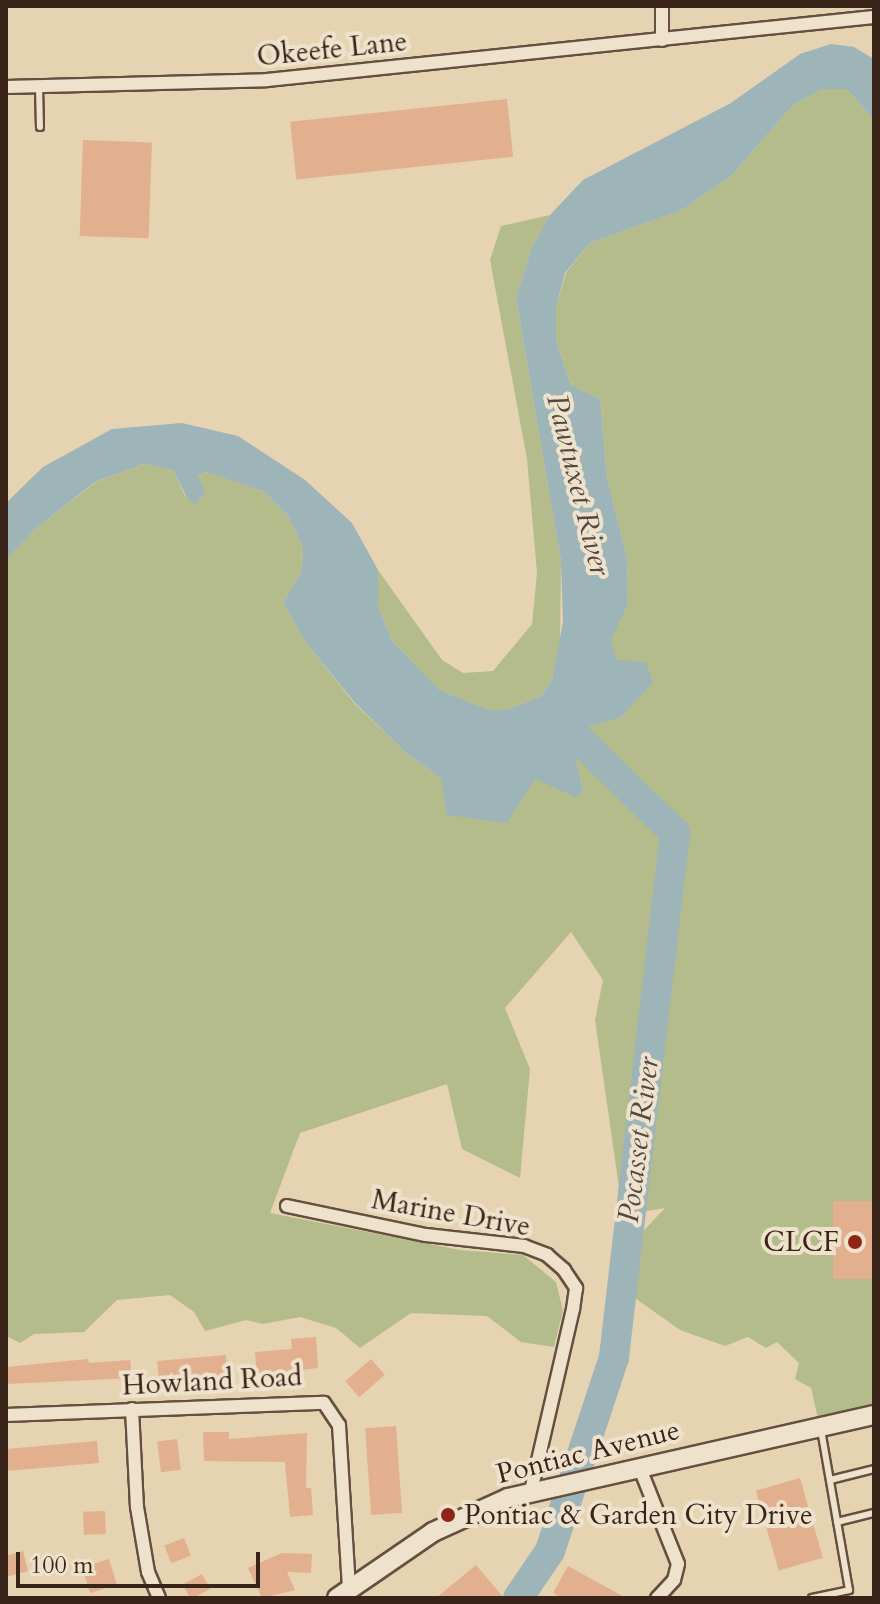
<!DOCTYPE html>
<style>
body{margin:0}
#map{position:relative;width:880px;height:1604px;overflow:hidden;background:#e5d3b1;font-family:Cardo,serif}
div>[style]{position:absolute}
.green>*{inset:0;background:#b4bc8c}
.water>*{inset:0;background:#9db4b8}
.river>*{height:30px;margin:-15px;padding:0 15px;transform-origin:15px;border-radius:15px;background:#9db4b8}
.building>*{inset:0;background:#e2b08e;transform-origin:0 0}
.roads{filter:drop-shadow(2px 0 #65503f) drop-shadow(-2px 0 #65503f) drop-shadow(0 2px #65503f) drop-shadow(0 -2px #65503f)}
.lane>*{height:6px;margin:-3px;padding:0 3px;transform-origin:3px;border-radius:3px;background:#eee2cc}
.street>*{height:12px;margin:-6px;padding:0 6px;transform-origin:6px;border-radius:6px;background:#eee2cc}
.secondary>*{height:18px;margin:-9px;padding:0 9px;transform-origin:9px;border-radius:9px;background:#eee2cc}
.dots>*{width:22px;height:22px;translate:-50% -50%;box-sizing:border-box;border:4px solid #eee2cc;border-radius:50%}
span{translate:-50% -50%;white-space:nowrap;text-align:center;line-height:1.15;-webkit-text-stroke:8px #eee2cc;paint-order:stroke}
.street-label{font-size:28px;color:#3a2419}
.poi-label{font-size:28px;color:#3a2419}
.right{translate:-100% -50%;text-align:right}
.left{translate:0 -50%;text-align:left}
.water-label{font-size:30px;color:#534841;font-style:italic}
.frame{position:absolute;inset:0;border:8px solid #3a2419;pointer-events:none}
.scale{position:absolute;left:16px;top:1552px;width:244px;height:36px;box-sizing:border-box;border:4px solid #3a2419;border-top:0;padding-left:10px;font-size:24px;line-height:28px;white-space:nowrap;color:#3a2419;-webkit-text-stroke:6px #eee2cc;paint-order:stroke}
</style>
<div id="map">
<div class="green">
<i style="clip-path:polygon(822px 89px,847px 89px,874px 120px,874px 1415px,819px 1423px,811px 1388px,795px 1379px,799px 1363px,777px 1342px,766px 1348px,748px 1337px,725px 1346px,680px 1330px,635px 1298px,624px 1272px,635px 1240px,665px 1208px,623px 1215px,595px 1020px,603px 980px,571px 932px,505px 1008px,530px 1069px,520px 1178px,462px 1149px,447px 1084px,300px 1133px,270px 1213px,460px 1250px,523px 1255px,556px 1282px,563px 1311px,554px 1347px,521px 1342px,487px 1316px,411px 1313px,360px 1348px,336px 1328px,300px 1317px,263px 1324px,246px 1320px,205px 1331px,194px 1312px,170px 1295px,117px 1300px,84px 1332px,34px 1334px,20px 1343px,6px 1336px,6px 560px,34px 530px,96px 482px,144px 464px,173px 470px,186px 498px,197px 475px,208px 472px,263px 491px,288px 516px,303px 547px,302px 570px,283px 603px,307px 644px,355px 704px,407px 754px,441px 778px,535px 779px,583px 790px,575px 754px,590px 725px,620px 718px,617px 660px,610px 639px,628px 604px,627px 558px,607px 477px,600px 399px,571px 385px,556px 340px,556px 307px,566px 273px,590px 243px,684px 209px,732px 175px,793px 105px)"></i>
<i style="clip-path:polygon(550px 215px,532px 247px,516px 298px,561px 561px,560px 644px,552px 680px,540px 697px,505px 710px,487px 710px,440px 690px,392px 641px,378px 606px,378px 570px,442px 660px,463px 673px,493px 671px,532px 624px,537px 573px,527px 459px,490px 260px,501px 226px)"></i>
</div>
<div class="water">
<i style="clip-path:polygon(831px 44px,854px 47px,874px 59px,874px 120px,847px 89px,822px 89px,793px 105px,732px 175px,684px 209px,590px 243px,565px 273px,556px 307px,556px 340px,571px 385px,600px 399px,607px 477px,627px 558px,628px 604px,611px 640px,617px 660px,646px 662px,653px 682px,620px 718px,590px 726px,575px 754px,583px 790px,577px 798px,535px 779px,507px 823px,447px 815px,441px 778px,407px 754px,356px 704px,307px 644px,283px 603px,302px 570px,303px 547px,288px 516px,263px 491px,207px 472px,197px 475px,205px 492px,195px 504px,187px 498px,173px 470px,144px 464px,95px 482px,34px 530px,6px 560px,6px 503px,43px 467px,112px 429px,182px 423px,238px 436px,305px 480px,352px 523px,378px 570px,378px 606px,392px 641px,440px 690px,488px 710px,505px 710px,540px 697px,552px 680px,563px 622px,561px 561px,516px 298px,532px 247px,550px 215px,583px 180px,731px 103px,800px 54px)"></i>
</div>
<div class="river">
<i style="left:518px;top:1598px;width:57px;rotate:-55.8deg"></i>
<i style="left:550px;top:1551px;width:204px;rotate:-71.7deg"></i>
<i style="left:614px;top:1357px;width:528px;rotate:-83.36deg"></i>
<i style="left:675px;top:833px;width:169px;rotate:-135.7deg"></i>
</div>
<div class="building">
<i style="left:507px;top:99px;width:58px;height:218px;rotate:84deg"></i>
<i style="left:83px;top:140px;width:69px;height:96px;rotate:2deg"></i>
<i style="left:874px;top:1201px;width:78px;height:41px;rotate:90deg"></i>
<i style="clip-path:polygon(316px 1337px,318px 1368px,257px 1375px,255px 1352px,292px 1349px,291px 1339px)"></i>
<i style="left:226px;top:1355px;width:21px;height:69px;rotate:85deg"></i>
<i style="clip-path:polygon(88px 1359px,89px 1363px,130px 1360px,132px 1378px,6px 1384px,6px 1367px)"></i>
<i style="left:371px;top:1359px;width:21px;height:34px;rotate:49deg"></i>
<i style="left:396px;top:1426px;width:87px;height:31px;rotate:86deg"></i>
<i style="clip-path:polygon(203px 1432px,229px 1432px,229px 1439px,307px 1433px,306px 1488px,311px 1488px,313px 1515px,290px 1517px,285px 1462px,204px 1461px)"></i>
<i style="left:177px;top:1439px;width:31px;height:20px;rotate:83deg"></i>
<i style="left:97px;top:1441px;width:22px;height:91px;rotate:85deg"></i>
<i style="left:800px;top:1478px;width:83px;height:46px;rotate:74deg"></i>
<i style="left:105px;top:1511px;width:23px;height:22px;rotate:88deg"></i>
<i style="left:184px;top:1538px;width:19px;height:21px;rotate:69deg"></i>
<i style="clip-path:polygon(23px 1551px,28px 1571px,6px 1577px,6px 1556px)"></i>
<i style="clip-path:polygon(282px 1553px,312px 1554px,311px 1573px,287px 1572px,295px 1590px,262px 1598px,248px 1568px)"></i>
<i style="left:109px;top:1559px;width:27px;height:28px;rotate:73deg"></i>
<i style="clip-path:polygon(476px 1565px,504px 1598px,436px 1598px)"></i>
<i style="clip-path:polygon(568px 1566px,626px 1598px,562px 1598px,553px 1593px)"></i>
<i style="left:202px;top:1574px;width:17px;height:22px;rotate:62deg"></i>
</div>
<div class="roads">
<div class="lane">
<i style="left:39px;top:87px;width:40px;rotate:88.6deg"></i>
<i style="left:830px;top:1480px;width:45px;rotate:-14deg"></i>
<i style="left:837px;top:1522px;width:38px;rotate:-14deg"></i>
<i style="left:812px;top:1598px;width:38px;rotate:-12deg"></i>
<i style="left:849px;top:1590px;width:162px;rotate:-99.9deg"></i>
</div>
<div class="street">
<i style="left:662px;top:6px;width:34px;rotate:90deg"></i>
<i style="left:6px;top:87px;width:261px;rotate:-1.5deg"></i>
<i style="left:267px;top:80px;width:610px;rotate:-5.93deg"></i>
<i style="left:287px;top:1206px;width:142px;rotate:11.8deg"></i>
<i style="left:426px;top:1235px;width:99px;rotate:6.4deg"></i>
<i style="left:524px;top:1246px;width:25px;rotate:21deg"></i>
<i style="left:547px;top:1255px;width:23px;rotate:41deg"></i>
<i style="left:564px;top:1270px;width:22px;rotate:56deg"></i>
<i style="left:576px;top:1288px;width:21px;rotate:98deg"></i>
<i style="left:573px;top:1309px;width:187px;rotate:103deg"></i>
<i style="left:132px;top:1409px;width:98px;rotate:87.1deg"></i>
<i style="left:137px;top:1507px;width:66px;rotate:80.4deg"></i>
<i style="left:148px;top:1572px;width:28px;rotate:67deg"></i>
<i style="left:6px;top:1415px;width:318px;rotate:-2.2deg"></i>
<i style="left:324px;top:1403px;width:27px;rotate:56deg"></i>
<i style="left:339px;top:1425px;width:163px;rotate:86.5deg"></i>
<i style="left:639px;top:1466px;width:105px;rotate:68.3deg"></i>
<i style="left:678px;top:1564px;width:16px;rotate:104deg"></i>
<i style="left:674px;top:1580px;width:25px;rotate:133deg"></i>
</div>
<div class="secondary">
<i style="left:337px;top:1598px;width:116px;rotate:-34.5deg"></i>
<i style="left:433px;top:1532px;width:82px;rotate:-24.4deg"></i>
<i style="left:508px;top:1498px;width:375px;rotate:-12.8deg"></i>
</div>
</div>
<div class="dots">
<i style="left:855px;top:1242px;background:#8f2418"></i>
<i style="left:448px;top:1515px;background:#8f2418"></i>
</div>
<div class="street-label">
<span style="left:332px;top:49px;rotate:-6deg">Okeefe Lane</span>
<span style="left:451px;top:1213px;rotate:10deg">Marine Drive</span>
<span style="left:212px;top:1381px;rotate:-3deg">Howland Road</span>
<span style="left:588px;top:1452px;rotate:-14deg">Pontiac Avenue</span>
</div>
<div class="poi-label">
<span class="right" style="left:839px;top:1242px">CLCF</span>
<span class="left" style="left:464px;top:1515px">Pontiac &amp; Garden City Drive</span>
</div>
<div class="water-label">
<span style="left:578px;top:485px;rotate:76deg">Pawtuxet River</span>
<span style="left:639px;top:1140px;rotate:-83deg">Pocasset River</span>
</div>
<div class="frame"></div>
<div class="scale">100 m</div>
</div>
